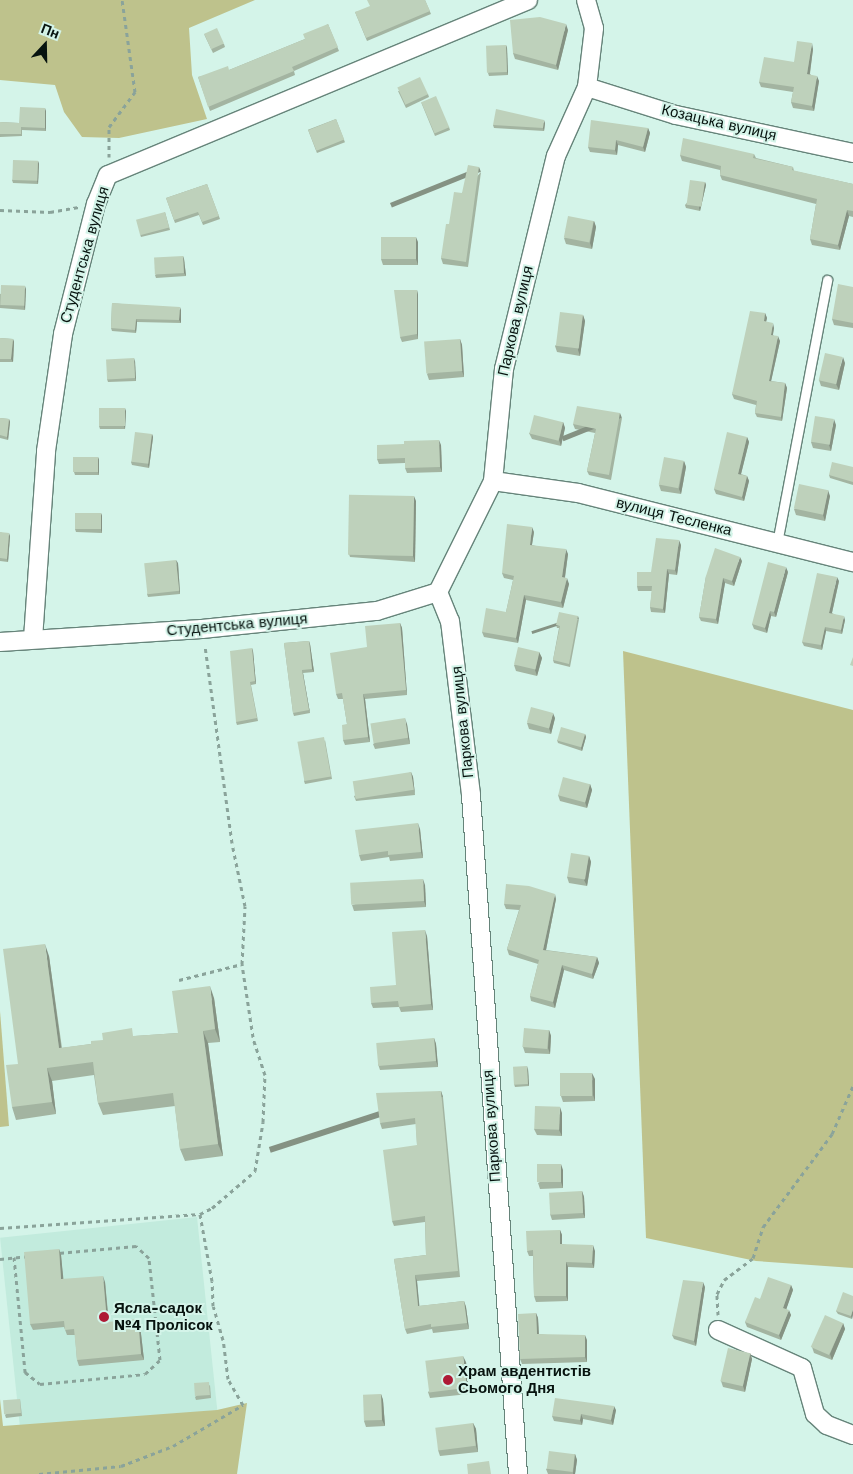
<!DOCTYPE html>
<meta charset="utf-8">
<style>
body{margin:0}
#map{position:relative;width:853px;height:1474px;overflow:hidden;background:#d4f4e9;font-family:"Work Sans",sans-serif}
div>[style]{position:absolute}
.built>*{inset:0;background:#c2ebdd;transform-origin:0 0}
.green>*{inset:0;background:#bec28c}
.path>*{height:3px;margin-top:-1.5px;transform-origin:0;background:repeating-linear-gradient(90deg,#8aa39a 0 4px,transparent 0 8px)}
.roads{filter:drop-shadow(1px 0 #66847a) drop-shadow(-1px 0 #66847a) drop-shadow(0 1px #66847a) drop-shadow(0 -1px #66847a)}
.lane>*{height:9px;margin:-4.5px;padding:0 4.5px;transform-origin:4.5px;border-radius:4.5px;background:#fff}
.street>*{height:18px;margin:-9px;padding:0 9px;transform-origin:9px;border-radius:9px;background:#fff}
.wall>*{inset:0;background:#a3b4a1;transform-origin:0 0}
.shaded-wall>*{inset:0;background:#859283;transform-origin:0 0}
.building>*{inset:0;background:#bed1bb;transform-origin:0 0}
.dots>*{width:14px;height:14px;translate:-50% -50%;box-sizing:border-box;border:2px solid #d4f4e9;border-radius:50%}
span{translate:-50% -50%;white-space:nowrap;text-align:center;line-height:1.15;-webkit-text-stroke:4px #d4f4e9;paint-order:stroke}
.street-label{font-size:15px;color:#07130f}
.poi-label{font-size:15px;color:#07130f;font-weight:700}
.left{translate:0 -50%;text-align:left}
.north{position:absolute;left:20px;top:20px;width:50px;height:50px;-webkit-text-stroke:4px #d4f4e9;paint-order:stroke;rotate:21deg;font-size:14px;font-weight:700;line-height:20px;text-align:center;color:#07130f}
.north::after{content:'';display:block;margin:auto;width:18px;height:22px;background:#07130f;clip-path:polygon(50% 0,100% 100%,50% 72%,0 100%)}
</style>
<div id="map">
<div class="built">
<i style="left:197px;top:1217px;width:194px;height:198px;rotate:84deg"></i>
</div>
<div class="green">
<i style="clip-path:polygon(0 0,255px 0,189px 28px,192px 75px,207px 119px,119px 138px,82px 137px,64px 112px,55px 85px,0 80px)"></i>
<i style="clip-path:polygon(623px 651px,853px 710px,853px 1268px,756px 1261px,646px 1238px)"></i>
<i style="clip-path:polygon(0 1011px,9px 1126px,0 1127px)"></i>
<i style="clip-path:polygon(0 1399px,3px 1426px,217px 1410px,247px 1403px,237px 1474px,0 1474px)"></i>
</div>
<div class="path">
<i style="left:109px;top:157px;width:30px;rotate:-90deg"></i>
<i style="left:109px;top:127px;width:44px;rotate:-53.4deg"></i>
<i style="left:135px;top:92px;width:93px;rotate:-98deg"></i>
<i style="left:0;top:210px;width:50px;rotate:2.3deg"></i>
<i style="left:50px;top:212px;width:29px;rotate:-10deg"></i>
<i style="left:179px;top:980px;width:65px;rotate:-14.3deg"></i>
<i style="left:0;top:1228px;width:200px;rotate:-4deg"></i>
<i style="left:14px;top:1257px;width:116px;rotate:84.5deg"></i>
<i style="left:25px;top:1372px;width:19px;rotate:39deg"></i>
<i style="left:40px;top:1384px;width:105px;rotate:-5.4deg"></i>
<i style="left:145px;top:1374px;width:21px;rotate:-43deg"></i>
<i style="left:160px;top:1360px;width:103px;rotate:-96.2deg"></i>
<i style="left:149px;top:1258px;width:18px;rotate:-137deg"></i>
<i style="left:136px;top:1246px;width:78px;rotate:174.9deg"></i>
<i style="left:0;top:1259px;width:27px;rotate:-6deg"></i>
<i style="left:718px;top:1315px;width:21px;rotate:-93deg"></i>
<i style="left:717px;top:1294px;width:16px;rotate:-63deg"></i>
<i style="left:724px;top:1280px;width:36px;rotate:-37deg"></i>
<i style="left:753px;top:1258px;width:33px;rotate:-72deg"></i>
<i style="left:763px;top:1227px;width:116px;rotate:-53.4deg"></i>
<i style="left:832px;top:1134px;width:52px;rotate:-66.4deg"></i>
<i style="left:39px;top:1474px;width:82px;rotate:-5.6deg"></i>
<i style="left:121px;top:1466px;width:56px;rotate:-21deg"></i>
<i style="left:173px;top:1446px;width:81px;rotate:-30.4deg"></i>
<i style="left:243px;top:1405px;width:30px;rotate:-120deg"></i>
<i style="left:228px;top:1379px;width:39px;rotate:-97deg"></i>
<i style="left:223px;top:1340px;width:35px;rotate:-106deg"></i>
<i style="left:213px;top:1306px;width:25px;rotate:-92deg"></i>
<i style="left:212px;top:1281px;width:68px;rotate:-100.2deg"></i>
<i style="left:200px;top:1214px;width:13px;rotate:-27deg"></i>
<i style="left:212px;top:1208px;width:57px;rotate:-40.7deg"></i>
<i style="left:255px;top:1171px;width:50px;rotate:-80.7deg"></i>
<i style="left:263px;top:1122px;width:47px;rotate:-87.6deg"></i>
<i style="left:265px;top:1075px;width:40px;rotate:-108deg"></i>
<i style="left:253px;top:1037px;width:74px;rotate:-98.6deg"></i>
<i style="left:242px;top:964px;width:58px;rotate:-87deg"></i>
<i style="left:245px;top:906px;width:64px;rotate:-101.7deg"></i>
<i style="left:232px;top:843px;width:199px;rotate:-97.8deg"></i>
</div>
<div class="roads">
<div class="lane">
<i style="left:777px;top:543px;width:268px;rotate:-79.2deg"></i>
</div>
<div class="street">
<i style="left:587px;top:87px;width:93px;rotate:17.5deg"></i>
<i style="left:676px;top:115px;width:181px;rotate:12.1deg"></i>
<i style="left:493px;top:481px;width:86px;rotate:8deg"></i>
<i style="left:578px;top:493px;width:284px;rotate:14.1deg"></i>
<i style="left:438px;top:592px;width:31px;rotate:68deg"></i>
<i style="left:450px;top:621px;width:175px;rotate:83.1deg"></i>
<i style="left:471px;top:795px;width:681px;rotate:86.04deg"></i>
<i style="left:438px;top:592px;width:124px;rotate:-63.6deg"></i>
<i style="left:493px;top:481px;width:113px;rotate:-84.4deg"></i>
<i style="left:504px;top:369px;width:219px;rotate:-76.3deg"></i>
<i style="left:556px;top:156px;width:76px;rotate:-65.8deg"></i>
<i style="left:587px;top:87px;width:59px;rotate:-83.2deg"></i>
<i style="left:594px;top:28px;width:29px;rotate:-106deg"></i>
<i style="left:33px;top:639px;width:188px;rotate:-86deg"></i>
<i style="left:46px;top:451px;width:118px;rotate:-81.7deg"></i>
<i style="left:63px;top:334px;width:134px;rotate:-75.8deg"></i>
<i style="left:96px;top:204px;width:31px;rotate:-68deg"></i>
<i style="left:108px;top:175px;width:455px;rotate:-22.6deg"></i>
<i style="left:0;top:642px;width:202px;rotate:-3.7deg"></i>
<i style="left:202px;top:629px;width:176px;rotate:-5.9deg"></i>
<i style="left:377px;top:611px;width:64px;rotate:-17.3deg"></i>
<i style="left:718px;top:1330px;width:92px;rotate:24.3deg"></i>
<i style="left:802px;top:1368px;width:48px;rotate:74.2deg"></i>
<i style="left:815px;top:1414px;width:16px;rotate:43deg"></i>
<i style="left:827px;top:1425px;width:28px;rotate:21deg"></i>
</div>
</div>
<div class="wall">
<i style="clip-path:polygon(425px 0,431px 14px,367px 41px,355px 12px)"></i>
<i style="clip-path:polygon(328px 24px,339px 51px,294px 71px,295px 75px,210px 111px,198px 77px,229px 70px,305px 39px)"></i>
<i style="clip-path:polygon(568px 30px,558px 70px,515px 59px,513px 53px)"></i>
<i style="clip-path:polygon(204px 34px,224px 44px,225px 47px,213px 53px)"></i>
<i style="clip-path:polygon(506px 45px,507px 48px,508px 75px,489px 76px,488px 73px)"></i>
<i style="clip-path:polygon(813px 49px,810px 74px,819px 81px,814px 111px,793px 108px,791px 102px,793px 92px,761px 87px,759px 82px,794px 62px)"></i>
<i style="clip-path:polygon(398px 91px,428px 94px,429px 97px,406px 108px)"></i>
<i style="clip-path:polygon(421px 102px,449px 127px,450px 130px,435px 136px)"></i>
<i style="clip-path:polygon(46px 111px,46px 131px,22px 130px,22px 136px,0 137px,0 122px,19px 123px)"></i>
<i style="left:336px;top:119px;width:25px;height:30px;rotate:69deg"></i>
<i style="clip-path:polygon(545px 123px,544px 131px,494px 128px,493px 125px)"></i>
<i style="clip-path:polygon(648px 128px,650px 133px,645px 152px,618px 145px,617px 155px,590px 152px,588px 147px)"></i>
<i style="clip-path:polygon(754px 154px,756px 158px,793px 167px,794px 171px,853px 184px,853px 217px,849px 216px,840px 250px,812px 245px,810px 239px,816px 204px,722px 180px,720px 175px,720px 170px,682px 161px,680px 155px)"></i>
<i style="clip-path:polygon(38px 161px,39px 164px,38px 184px,13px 183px,12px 180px)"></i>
<i style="clip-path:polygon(481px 172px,468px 267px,443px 264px,441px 258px,462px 193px)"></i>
<i style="clip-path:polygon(705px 182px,706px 185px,700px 211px,686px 208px,685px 205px)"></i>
<i style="clip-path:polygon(207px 184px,220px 219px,203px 225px,199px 215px,175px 223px,166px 198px)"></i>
<i style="clip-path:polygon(165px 212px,170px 230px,141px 237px,140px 234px)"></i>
<i style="clip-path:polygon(594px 221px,596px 227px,592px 249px,566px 244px,564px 238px)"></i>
<i style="clip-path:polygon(418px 242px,418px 265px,383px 265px,381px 259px)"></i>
<i style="clip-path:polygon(183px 256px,184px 259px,186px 276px,156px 278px,155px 275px)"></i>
<i style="clip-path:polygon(853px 287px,853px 328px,834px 325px,832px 319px)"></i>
<i style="clip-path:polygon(26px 289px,25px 310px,0 308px,0 294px)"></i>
<i style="clip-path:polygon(417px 290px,418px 295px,418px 339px,402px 342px,400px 337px)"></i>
<i style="clip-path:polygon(112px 303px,181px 310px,181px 323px,137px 322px,136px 333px,112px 331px,111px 328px)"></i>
<i style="clip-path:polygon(765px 313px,767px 318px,766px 322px,774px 328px,773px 335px,780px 341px,771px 381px,785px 383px,787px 388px,782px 421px,757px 417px,755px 413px,756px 405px,734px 399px,732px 394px)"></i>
<i style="clip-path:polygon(583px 315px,585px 321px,580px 356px,557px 352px,555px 346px)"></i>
<i style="clip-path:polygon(0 338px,13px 339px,14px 342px,13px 362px,0 362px)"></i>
<i style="clip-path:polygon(460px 339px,462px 345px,464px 377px,429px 380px,427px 374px)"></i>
<i style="clip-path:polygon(135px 361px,136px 381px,108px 382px,107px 379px)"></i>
<i style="clip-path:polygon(845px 363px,839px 390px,821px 386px,819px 380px)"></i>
<i style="clip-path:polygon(126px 411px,125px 429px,100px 429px,99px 426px)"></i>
<i style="clip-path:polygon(0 418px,9px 419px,10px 422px,8px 440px,0 438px)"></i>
<i style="clip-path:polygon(622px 418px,611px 480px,589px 475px,587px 471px,595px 433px,575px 429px,573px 424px)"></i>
<i style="clip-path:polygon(563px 422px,565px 428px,561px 446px,532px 439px,529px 433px)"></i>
<i style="clip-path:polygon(836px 425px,831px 451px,813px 448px,811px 442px)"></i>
<i style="clip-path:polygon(152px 434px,153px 437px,149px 468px,132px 465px,131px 462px)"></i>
<i style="clip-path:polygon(747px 437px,749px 442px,741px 474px,747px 476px,749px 481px,744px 501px,716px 494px,714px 489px)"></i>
<i style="clip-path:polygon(404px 444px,441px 445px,442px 472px,407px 473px,405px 468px,405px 463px,379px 464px,377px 459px)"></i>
<i style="clip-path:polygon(98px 457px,99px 460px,99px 475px,75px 475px,74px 472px)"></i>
<i style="clip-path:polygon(684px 461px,686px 467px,681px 494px,661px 491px,659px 485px)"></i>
<i style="clip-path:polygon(853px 467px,853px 485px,830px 478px,829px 475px)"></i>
<i style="clip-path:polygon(830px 496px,825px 521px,796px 515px,794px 509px)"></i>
<i style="clip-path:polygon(416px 501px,415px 562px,350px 557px,348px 551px)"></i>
<i style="clip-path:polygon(101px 513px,102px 516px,102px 533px,76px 532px,75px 529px)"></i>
<i style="clip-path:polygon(0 532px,10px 536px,8px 562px,0 561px)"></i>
<i style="clip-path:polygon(534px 532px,532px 545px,568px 554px,565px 578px,569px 584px,563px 608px,526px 600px,518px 643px,484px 637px,482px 632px,506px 612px,513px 580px,504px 578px,502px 573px)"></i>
<i style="clip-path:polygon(681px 545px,677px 575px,669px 574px,665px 613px,651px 612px,650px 607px,652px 591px,638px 591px,637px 586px)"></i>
<i style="clip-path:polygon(742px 561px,734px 586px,725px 583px,718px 624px,701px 621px,699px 617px,706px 576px)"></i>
<i style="clip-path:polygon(178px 563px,180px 594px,148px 597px,147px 594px)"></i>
<i style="clip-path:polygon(788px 572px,776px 617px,771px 616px,767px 633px,754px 629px,752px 624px)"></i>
<i style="clip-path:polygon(839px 581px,832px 613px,845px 620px,842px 634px,826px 631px,822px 650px,804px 646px,802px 642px)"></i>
<i style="clip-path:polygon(579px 619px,570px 667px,554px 663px,553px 660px,559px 628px,557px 628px,556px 625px)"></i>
<i style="clip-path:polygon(400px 623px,402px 628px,407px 695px,365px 699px,370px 742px,345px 745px,343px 740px,347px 724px,343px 699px,338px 699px,336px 694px,367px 647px)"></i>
<i style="clip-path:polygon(309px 641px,310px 644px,314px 672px,303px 673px,310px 713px,294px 716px,293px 713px,284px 643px)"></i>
<i style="clip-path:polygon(252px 648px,253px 651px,256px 684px,251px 685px,258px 721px,237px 725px,236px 722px)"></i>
<i style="clip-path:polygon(539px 652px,542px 658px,537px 676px,516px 671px,514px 665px)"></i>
<i style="clip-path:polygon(555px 718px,551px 734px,529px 729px,527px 723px)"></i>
<i style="clip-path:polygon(407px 724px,410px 744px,375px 749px,373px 744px)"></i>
<i style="clip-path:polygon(585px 734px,586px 737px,582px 751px,558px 743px,557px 740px)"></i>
<i style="clip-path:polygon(325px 740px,332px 779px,305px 784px,304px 781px)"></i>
<i style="clip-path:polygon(411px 772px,413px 777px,415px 795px,356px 801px,354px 796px)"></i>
<i style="clip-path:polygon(590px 784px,592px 790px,587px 808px,560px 801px,558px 795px)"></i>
<i style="clip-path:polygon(420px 829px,423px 858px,390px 861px,389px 857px,361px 861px,359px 855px)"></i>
<i style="clip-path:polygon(589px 856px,591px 862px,587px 886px,569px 883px,567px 877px)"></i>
<i style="clip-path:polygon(425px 885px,426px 907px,354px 911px,352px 905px)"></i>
<i style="clip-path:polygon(556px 899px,546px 950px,597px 957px,599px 963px,593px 979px,564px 970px,555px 1008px,531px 1001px,530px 996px,538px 964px,509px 955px,507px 949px,519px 910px,506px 909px,504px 904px)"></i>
<i style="clip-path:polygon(427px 936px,433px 1010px,401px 1012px,399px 1007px,373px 1008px,371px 1003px,396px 985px)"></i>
<i style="clip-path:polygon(49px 956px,62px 1048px,91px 1044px,135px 1036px,178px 1033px,214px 998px,220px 1042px,208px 1043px,223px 1156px,185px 1161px,180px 1149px,175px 1106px,103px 1115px,98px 1103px,94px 1075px,52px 1081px,56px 1114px,16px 1120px,12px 1107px)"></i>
<i style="clip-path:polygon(549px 1030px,551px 1036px,550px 1054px,525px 1053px,523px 1047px)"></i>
<i style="clip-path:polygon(434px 1038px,436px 1044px,438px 1067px,380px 1070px,378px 1064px)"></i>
<i style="clip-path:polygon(528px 1069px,529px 1086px,515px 1087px,514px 1084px)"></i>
<i style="clip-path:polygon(595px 1079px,595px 1101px,563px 1102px,561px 1096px)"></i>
<i style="clip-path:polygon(441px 1091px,443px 1097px,460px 1277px,417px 1281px,419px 1306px,464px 1301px,466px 1307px,469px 1329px,433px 1333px,432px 1329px,407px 1334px,405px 1329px,394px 1259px,426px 1255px,425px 1222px,394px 1226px,392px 1221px,417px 1145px,416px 1124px,382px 1129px,380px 1123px)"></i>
<i style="clip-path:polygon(562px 1113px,562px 1136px,537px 1135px,534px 1129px)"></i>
<i style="clip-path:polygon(563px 1170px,563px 1188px,540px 1189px,538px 1183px)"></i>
<i style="clip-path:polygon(582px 1191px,584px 1197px,585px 1218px,552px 1220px,550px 1214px)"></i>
<i style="clip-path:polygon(560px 1230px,562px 1235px,562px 1244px,595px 1251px,594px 1268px,568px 1267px,568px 1301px,536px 1302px,534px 1296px,533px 1256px,529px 1256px,527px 1251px)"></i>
<i style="clip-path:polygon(59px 1249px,61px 1255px,63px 1279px,105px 1282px,109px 1322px,140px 1325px,144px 1360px,79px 1366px,77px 1360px,75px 1335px,67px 1335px,64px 1327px,33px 1330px,30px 1324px)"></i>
<i style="clip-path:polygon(791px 1285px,793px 1290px,786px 1309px,791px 1315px,781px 1340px,747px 1327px,745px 1322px,760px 1299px)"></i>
<i style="clip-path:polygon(705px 1287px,696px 1346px,674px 1339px,672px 1335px)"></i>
<i style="clip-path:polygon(853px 1296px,852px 1319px,838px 1314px,836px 1311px)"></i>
<i style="clip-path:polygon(536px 1313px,538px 1318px,539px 1334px,587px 1340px,587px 1362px,522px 1364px,520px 1359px)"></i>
<i style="clip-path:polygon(843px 1323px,845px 1329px,832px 1360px,814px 1353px,812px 1347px)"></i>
<i style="clip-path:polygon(750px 1353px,752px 1359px,745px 1392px,723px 1387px,721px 1381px)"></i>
<i style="clip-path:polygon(466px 1362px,469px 1394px,430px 1398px,428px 1392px)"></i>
<i style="clip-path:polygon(210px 1385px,211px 1398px,196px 1400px,195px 1397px)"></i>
<i style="clip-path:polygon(381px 1394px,383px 1400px,385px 1426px,366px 1427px,364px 1421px)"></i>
<i style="clip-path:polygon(20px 1399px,22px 1416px,6px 1418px,5px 1415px)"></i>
<i style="clip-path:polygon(616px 1410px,613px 1425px,583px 1419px,582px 1425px,554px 1421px,552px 1416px)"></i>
<i style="clip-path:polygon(473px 1423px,476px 1429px,478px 1452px,440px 1456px,438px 1450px)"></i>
<i style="clip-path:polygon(575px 1454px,577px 1460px,575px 1474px,548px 1474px,546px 1469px)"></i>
</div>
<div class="shaded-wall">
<i style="clip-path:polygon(566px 24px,568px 30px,558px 70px,556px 65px)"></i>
<i style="clip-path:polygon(812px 43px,813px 49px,809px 79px,807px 74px)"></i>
<i style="clip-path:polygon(506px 45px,507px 48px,508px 75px,507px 72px)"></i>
<i style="clip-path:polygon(817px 76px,819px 81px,814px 111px,812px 106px)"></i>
<i style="clip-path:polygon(45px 108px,46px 111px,46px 131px,45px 128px)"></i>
<i style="clip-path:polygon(544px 120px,545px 123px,544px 131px,543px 128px)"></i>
<i style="clip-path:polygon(648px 128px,650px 133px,645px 152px,643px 147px)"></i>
<i style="clip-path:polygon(616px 140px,618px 145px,617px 155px,615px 150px)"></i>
<i style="clip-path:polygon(38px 161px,39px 164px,38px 184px,37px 181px)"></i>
<i style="left:479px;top:167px;width:5px;height:96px;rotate:68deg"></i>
<i style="clip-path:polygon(705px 182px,706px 185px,700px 211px,699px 208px)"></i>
<i style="clip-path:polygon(847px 210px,849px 216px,840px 250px,838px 245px)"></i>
<i style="clip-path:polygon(594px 221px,596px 227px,592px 249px,590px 243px)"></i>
<i style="clip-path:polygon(416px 237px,418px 242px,418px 265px,416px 259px)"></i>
<i style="clip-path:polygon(183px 256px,184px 259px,186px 276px,184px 273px)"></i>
<i style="clip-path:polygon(25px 286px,26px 289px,25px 310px,24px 307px)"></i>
<i style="clip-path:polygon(417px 290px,418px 295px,418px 339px,417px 334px)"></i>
<i style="clip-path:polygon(180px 307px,181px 310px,181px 323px,179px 320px)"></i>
<i style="clip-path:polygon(765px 313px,767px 318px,765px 326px,764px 321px)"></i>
<i style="clip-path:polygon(583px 315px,585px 321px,580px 356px,578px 350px)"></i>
<i style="clip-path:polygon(136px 319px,137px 322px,136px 333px,135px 330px)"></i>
<i style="clip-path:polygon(773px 323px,774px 328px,772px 339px,771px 335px)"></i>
<i style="clip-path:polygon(778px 336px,780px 341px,770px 386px,769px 381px)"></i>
<i style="clip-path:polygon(13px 339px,14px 342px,13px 362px,11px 359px)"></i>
<i style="clip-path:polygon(460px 339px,462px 345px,464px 377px,462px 371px)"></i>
<i style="clip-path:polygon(843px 357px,845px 363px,839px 390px,836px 384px)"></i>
<i style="clip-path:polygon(134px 358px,135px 361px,136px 381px,135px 378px)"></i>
<i style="clip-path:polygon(785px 383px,787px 388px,782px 421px,781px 417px)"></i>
<i style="clip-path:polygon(125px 408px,126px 411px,125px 429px,124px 426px)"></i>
<i style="left:620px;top:413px;width:5px;height:63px;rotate:68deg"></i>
<i style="clip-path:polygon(9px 419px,10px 422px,8px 440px,7px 437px)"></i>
<i style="clip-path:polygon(834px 419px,836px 425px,831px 451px,829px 445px)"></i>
<i style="clip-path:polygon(563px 422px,565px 428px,561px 446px,559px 440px)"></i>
<i style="clip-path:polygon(152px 434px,153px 437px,149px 468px,148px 465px)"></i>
<i style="clip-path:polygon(747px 437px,749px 442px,740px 478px,738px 474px)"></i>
<i style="clip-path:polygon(439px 440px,441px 445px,442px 472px,440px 467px)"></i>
<i style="clip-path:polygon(98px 457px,99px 460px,99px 475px,98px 472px)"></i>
<i style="clip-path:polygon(684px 461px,686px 467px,681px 494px,679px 489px)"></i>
<i style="clip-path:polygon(747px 476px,749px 481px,744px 501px,742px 497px)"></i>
<i style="clip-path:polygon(828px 490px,830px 496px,825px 521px,823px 515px)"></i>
<i style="clip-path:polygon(414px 496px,416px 501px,415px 562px,413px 556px)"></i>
<i style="clip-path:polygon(101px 513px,102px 516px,102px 533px,101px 530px)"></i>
<i style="clip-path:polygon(532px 527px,534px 532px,531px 550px,530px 545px)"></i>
<i style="clip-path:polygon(9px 533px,10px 536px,8px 562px,7px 559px)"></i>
<i style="clip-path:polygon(679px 540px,681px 545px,677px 575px,675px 570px)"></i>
<i style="clip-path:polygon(566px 549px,568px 554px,564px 583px,562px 577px)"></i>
<i style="clip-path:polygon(740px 557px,742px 561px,734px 586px,732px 581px)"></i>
<i style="clip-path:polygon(176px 560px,178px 563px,180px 594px,179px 591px)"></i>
<i style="clip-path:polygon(786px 567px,788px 572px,776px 617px,774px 612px)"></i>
<i style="clip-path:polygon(667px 569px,669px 574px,665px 613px,663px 609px)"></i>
<i style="clip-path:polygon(837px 577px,839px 581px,831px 617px,829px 613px)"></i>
<i style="clip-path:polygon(567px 578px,569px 584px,563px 608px,561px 602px)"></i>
<i style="clip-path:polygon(723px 578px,725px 583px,718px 624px,716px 619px)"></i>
<i style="clip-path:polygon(524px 595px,526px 600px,518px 643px,516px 638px)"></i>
<i style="clip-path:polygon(770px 611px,771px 616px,767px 633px,765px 628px)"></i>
<i style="left:578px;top:616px;width:3px;height:49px;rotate:72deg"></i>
<i style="clip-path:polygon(844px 616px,845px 620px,842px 634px,841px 630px)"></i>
<i style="clip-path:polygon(400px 623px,402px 628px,407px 695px,406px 690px)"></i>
<i style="clip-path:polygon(825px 627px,826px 631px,822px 650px,821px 645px)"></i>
<i style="clip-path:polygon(309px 641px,310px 644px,314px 672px,312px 669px)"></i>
<i style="clip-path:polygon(252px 648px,253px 651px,256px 684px,255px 681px)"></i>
<i style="clip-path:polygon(539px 652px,542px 658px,537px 676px,535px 670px)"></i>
<i style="clip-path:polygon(302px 670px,303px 673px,310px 713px,309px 710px)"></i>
<i style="clip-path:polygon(363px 694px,365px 699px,370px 742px,368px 737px)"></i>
<i style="clip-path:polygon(553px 713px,555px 718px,551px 734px,549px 728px)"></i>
<i style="clip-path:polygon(405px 718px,407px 724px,410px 744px,408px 738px)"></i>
<i style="clip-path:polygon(585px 734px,586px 737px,582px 751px,581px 748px)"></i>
<i style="clip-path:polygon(411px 772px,413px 777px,415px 795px,414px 790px)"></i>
<i style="clip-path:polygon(590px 784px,592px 790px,587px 808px,585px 802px)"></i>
<i style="clip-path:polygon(418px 823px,420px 829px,423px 858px,421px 852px)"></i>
<i style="clip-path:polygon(589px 856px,591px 862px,587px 886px,584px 880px)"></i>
<i style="clip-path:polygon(423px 879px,425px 885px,426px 907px,424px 901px)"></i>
<i style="clip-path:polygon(555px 894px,556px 899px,545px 955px,543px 950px)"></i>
<i style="clip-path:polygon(425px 930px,427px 936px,433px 1010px,431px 1004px)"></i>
<i style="clip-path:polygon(45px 944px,49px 956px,63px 1061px,59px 1048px)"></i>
<i style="clip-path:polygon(597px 957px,599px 963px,593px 979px,592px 974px)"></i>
<i style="clip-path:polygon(562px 965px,564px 970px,555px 1008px,553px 1002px)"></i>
<i style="clip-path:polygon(210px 986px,214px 998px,220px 1042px,215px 1029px)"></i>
<i style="clip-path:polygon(549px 1030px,551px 1036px,550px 1054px,548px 1048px)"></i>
<i style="clip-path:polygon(203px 1031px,208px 1043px,223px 1156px,218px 1144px)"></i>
<i style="clip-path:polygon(434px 1038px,436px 1044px,438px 1067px,436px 1061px)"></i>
<i style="clip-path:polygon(527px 1066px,528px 1069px,529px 1086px,528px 1084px)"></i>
<i style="clip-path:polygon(47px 1068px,52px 1081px,56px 1114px,52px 1102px)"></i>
<i style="clip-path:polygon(592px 1073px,595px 1079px,595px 1101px,593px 1095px)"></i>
<i style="left:441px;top:1091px;width:6px;height:181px;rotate:72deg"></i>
<i style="clip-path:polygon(560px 1107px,562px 1113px,562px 1136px,559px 1130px)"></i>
<i style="clip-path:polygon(561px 1164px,563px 1170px,563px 1188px,561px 1182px)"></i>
<i style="clip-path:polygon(582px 1191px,584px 1197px,585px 1218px,583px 1213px)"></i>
<i style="clip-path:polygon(560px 1230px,562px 1235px,562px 1249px,560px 1244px)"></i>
<i style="clip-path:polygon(593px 1245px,595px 1251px,594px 1268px,592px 1263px)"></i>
<i style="clip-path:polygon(59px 1249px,61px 1255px,64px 1285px,61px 1279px)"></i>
<i style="clip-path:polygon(566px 1262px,568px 1267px,568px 1301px,566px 1296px)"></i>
<i style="clip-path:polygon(415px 1275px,417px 1281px,420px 1312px,418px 1306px)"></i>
<i style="clip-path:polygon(103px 1276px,105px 1282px,109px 1328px,107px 1322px)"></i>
<i style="clip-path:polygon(703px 1282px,705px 1287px,696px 1346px,694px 1341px)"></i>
<i style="clip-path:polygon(791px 1285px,793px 1290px,785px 1313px,783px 1308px)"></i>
<i style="clip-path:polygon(464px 1301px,466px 1307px,469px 1329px,467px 1323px)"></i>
<i style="clip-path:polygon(853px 1309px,853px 1315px,852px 1319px,851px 1316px)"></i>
<i style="clip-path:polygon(789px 1310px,791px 1315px,781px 1340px,779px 1335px)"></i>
<i style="clip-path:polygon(536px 1313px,538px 1318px,539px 1339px,537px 1334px)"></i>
<i style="clip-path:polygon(138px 1319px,140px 1325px,144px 1360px,141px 1354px)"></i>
<i style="clip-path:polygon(843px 1323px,845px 1329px,832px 1360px,830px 1354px)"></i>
<i style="clip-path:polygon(585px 1335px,587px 1340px,587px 1362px,585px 1357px)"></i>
<i style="clip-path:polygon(750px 1353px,752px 1359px,745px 1392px,743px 1386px)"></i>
<i style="clip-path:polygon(463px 1356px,466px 1362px,469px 1394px,467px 1388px)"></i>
<i style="clip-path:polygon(381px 1394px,383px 1400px,385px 1426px,382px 1420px)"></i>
<i style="clip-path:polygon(614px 1406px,616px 1410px,613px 1425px,611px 1420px)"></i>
<i style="clip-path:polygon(581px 1414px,583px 1419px,582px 1425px,580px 1420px)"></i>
<i style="clip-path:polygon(473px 1423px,476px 1429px,478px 1452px,476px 1446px)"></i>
<i style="clip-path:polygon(575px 1454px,577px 1460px,575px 1474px,573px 1474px)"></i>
</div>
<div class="building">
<i style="clip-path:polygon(367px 0,425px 0,430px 11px,366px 38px,355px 12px,370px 6px)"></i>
<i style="clip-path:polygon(540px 17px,566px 24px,556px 65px,513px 53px,510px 20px)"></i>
<i style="clip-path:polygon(328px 24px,338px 47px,292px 67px,294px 71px,208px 107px,198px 77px,228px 66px,229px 70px,305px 39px,303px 34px)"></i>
<i style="left:217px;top:28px;width:17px;height:14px;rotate:66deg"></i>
<i style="clip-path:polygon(797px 41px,812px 43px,807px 74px,817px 76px,812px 106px,791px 102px,794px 87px,759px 82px,764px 57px,794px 62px)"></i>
<i style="left:506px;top:45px;width:27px;height:20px;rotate:88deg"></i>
<i style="left:420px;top:77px;width:19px;height:25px;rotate:65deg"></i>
<i style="left:436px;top:96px;width:34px;height:16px;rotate:67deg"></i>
<i style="clip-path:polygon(20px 107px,45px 108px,45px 128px,21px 127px,21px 134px,0 134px,0 122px,19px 123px)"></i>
<i style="clip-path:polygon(496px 109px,544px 120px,543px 128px,493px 125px)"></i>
<i style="left:336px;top:119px;width:22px;height:30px;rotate:68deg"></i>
<i style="clip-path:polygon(591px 120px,648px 128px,643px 147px,616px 140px,615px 150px,588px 147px)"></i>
<i style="clip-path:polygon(683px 138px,754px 154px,753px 158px,793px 167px,792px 170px,853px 184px,853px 211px,847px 210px,838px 245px,810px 239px,817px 199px,720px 175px,721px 166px,680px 155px)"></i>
<i style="left:13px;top:160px;width:25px;height:20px;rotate:2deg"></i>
<i style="clip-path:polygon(468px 165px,479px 167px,466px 262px,441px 258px,446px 224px,449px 224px,454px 192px,462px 193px)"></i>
<i style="left:690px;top:180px;width:15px;height:25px;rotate:8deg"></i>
<i style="clip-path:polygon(207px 184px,219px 216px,202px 222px,198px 212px,174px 220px,166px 198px)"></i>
<i style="left:165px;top:212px;width:16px;height:30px;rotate:75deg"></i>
<i style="left:568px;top:216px;width:26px;height:22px;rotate:11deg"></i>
<i style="left:381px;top:237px;width:35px;height:22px"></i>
<i style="left:183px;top:256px;width:17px;height:29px;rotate:87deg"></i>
<i style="clip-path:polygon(838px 284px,853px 287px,853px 323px,832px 319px)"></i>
<i style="left:1px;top:285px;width:24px;height:20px;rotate:2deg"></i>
<i style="clip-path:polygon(394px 290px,417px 290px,417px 334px,400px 337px)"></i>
<i style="clip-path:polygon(112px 303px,180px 307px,179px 320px,136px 319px,135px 330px,111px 328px)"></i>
<i style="clip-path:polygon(750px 311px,765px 313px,764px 321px,773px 323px,771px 335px,778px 336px,769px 381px,785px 383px,781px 417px,755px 413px,757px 401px,732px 394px)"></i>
<i style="left:560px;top:312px;width:23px;height:34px;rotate:7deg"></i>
<i style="clip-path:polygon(0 338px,13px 339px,11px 359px,0 359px)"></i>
<i style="left:460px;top:339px;width:32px;height:36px;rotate:86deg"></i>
<i style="left:825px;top:353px;width:18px;height:28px;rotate:13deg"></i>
<i style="left:134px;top:358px;width:20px;height:28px;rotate:87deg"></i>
<i style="clip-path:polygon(577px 406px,620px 413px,609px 475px,587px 471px,596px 429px,573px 424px)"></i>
<i style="left:99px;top:408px;width:26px;height:18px"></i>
<i style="left:534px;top:415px;width:30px;height:19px;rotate:14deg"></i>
<i style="left:815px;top:416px;width:19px;height:26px;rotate:9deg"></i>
<i style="clip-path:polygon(0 418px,9px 419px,7px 437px,0 435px)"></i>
<i style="left:135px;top:432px;width:17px;height:30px;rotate:7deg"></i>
<i style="clip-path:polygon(727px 432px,747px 437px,738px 474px,747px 476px,742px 497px,714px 489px)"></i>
<i style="clip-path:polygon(439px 440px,440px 467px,405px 468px,405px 458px,377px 459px,377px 445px,404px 444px,404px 441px)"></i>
<i style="left:73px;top:457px;width:25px;height:15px"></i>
<i style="left:664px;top:457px;width:20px;height:28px;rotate:11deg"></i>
<i style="clip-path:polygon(832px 462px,853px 467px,853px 482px,829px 475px)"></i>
<i style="left:799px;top:484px;width:30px;height:25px;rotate:12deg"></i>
<i style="left:414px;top:496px;width:60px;height:65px;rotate:91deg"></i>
<i style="left:75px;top:513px;width:26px;height:16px"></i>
<i style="clip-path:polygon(507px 524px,532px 527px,530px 545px,566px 549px,562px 577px,567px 578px,561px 602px,524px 595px,516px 638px,482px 632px,486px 608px,506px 612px,514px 576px,502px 573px)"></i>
<i style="clip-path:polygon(0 532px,9px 533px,7px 559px,0 558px)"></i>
<i style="clip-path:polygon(656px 538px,679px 540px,675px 570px,667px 569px,663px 609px,650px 607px,652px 586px,637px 586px,637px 572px,651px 572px)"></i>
<i style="clip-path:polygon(715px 548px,740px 557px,732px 581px,723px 578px,716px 619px,699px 617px,706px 576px)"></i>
<i style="left:176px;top:560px;width:31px;height:32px;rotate:84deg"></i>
<i style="clip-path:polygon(768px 562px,786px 567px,774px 612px,770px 611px,765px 628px,752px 624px)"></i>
<i style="clip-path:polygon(817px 573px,837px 577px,829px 613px,844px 616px,841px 630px,825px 627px,821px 645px,802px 642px)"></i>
<i style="clip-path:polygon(559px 612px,578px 616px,569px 664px,553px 660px,560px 626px,556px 625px)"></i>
<i style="clip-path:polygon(400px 623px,406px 690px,363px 694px,368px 737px,343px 740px,342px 725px,347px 724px,342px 693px,336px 694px,330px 653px,367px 647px,365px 626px)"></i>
<i style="clip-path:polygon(309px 641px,312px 669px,302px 670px,309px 710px,293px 713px,284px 643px)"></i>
<i style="left:518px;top:647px;width:22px;height:18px;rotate:13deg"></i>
<i style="clip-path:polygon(252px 648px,255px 681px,250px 682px,257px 718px,236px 722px,230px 651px)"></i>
<i style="clip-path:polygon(853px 657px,853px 666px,850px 665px)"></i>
<i style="left:531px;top:707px;width:23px;height:16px;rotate:15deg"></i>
<i style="left:405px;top:718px;width:20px;height:35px;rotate:81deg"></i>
<i style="left:561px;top:727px;width:25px;height:14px;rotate:16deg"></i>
<i style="left:324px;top:737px;width:40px;height:27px;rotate:80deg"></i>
<i style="left:411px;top:772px;width:18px;height:59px;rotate:81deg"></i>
<i style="left:563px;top:777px;width:28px;height:19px;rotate:15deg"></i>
<i style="clip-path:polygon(418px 823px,421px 852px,388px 855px,388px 851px,359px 855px,355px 830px)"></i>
<i style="left:571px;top:853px;width:18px;height:24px;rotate:9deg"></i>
<i style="left:423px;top:879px;width:22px;height:73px;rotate:87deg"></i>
<i style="clip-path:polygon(506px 884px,529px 886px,555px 894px,543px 950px,597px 957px,592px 974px,562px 965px,553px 1002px,530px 996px,539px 960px,507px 949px,521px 905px,504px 904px)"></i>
<i style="clip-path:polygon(425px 930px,431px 1004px,399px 1007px,398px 1001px,371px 1003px,370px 987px,396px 985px,392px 932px)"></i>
<i style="clip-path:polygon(45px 944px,59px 1048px,91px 1044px,91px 1041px,103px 1040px,102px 1033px,132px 1028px,133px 1036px,178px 1033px,172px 991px,210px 986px,215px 1029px,203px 1031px,218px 1144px,180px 1149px,173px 1093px,98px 1103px,93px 1062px,47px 1068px,52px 1102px,12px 1107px,6px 1065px,18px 1064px,3px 949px)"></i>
<i style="left:524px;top:1028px;width:25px;height:19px;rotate:5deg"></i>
<i style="left:434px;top:1038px;width:23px;height:58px;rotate:85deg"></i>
<i style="left:527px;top:1066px;width:18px;height:14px;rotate:87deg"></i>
<i style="left:560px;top:1073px;width:32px;height:23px"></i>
<i style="clip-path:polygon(441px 1091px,458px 1271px,415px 1275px,418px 1306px,464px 1301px,467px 1323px,431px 1327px,431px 1324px,405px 1329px,394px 1259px,426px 1255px,425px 1216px,392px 1221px,383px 1150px,417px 1145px,415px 1118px,380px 1123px,376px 1093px)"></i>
<i style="left:535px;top:1106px;width:25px;height:23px;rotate:2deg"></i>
<i style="left:561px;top:1164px;width:18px;height:24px;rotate:90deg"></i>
<i style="left:582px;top:1191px;width:22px;height:33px;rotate:87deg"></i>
<i style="clip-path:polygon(560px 1230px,560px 1244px,593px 1245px,592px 1263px,566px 1262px,566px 1296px,534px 1296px,533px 1250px,527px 1251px,526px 1231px)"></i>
<i style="clip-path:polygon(59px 1249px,61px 1279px,103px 1276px,107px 1322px,138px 1319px,141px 1354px,77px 1360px,74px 1329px,65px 1330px,64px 1321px,30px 1324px,24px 1252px)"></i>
<i style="clip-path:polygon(768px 1277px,791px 1285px,783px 1308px,789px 1310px,779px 1335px,745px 1322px,755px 1297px,760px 1299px)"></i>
<i style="clip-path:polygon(683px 1280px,703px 1282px,694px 1341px,672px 1335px)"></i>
<i style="clip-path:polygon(843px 1292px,853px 1296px,853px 1309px,851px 1316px,836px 1311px)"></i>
<i style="clip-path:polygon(536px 1313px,537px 1334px,585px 1335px,585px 1357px,520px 1359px,518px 1314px)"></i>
<i style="left:825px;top:1315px;width:20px;height:35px;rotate:24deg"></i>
<i style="left:728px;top:1348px;width:23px;height:34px;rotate:13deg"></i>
<i style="left:463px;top:1356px;width:32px;height:38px;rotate:83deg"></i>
<i style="left:209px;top:1382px;width:13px;height:15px;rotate:86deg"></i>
<i style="left:381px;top:1394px;width:26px;height:18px;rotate:88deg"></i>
<i style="clip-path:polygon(555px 1398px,614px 1406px,611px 1420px,581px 1414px,580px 1420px,552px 1416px)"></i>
<i style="left:20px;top:1399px;width:14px;height:17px;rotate:86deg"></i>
<i style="left:473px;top:1423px;width:23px;height:38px;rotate:83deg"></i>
<i style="left:549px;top:1451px;width:26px;height:18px;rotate:7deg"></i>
<i style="clip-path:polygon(489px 1461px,491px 1474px,468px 1474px,467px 1464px)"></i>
</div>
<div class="dots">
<i style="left:104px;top:1317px;background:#ae1a35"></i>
<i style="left:448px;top:1380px;background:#ae1a35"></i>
</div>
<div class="street-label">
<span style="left:719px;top:123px;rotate:13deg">Козацька вулиця</span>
<span style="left:85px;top:255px;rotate:-74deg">Студентська вулиця</span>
<span style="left:516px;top:321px;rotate:-77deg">Паркова вулиця</span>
<span style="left:674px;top:517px;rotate:14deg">вулиця Тесленка</span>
<span style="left:237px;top:625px;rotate:-5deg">Студентська вулиця</span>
<span style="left:463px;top:722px;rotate:-96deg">Паркова вулиця</span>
<span style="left:492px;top:1126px;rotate:-94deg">Паркова вулиця</span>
</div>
<div class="poi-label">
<span class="left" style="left:114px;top:1317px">Ясла-садок<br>№4 Пролісок</span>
<span class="left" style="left:458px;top:1380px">Храм авдентистів<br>Сьомого Дня</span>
</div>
<div class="north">Пн</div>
</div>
